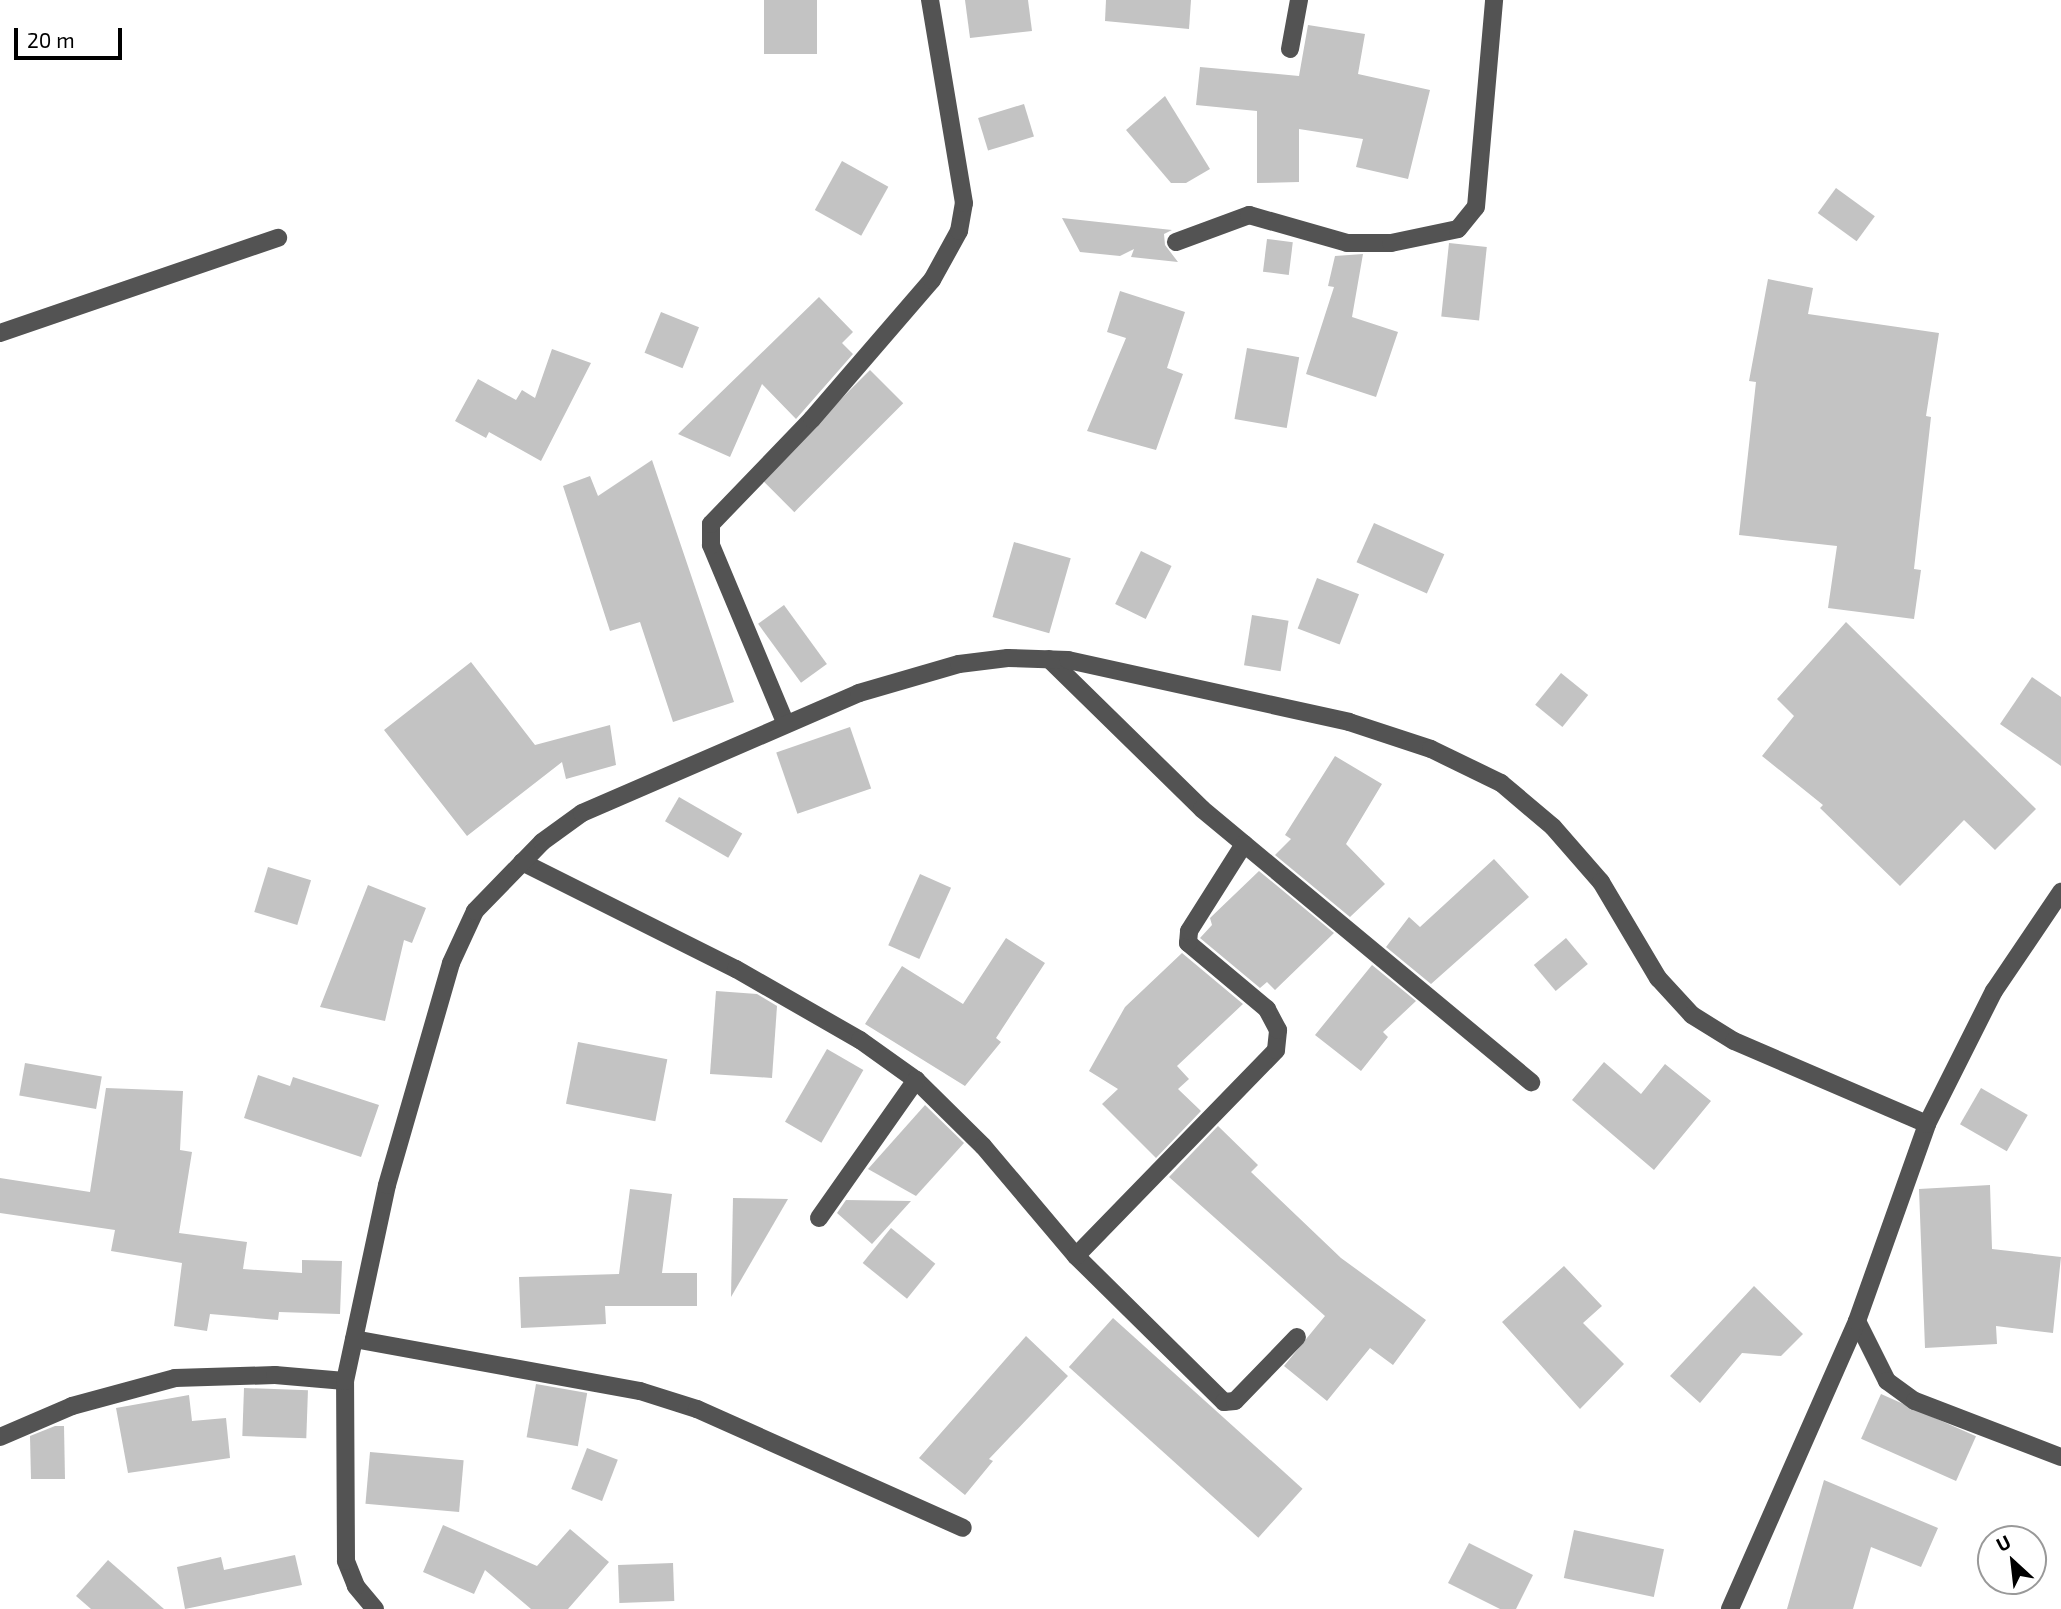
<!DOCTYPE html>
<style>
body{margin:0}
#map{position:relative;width:2061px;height:1609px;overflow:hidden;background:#fff;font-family:"Exo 2",sans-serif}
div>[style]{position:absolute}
.building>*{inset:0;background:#c3c3c3;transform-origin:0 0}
.minor>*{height:18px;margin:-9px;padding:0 9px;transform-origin:9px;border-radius:9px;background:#535353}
span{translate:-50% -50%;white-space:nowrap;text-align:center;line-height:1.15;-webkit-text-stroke:5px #fff;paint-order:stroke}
.north{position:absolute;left:1977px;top:1525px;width:70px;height:70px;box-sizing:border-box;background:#fff;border:2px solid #999;border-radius:50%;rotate:333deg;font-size:19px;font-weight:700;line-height:28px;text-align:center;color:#000}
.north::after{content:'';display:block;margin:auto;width:24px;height:32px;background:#000;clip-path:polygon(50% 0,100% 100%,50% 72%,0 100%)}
.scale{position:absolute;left:14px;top:28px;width:108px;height:32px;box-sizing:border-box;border:4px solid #000;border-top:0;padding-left:9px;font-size:21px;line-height:24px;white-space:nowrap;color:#000;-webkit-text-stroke:5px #fff;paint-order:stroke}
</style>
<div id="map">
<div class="building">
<i style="left:764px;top:0;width:53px;height:54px"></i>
<i style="clip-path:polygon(965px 0,1028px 0,1032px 31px,970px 38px)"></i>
<i style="clip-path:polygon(1106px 0,1191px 0,1189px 29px,1105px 21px)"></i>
<i style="clip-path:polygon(1308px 25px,1365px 34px,1358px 74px,1430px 90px,1408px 179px,1356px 167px,1363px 139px,1299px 129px,1299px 182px,1257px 183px,1257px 111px,1196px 105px,1200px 67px,1299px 76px)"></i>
<i style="clip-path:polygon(1165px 96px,1210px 169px,1186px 183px,1171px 183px,1126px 130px)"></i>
<i style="left:1024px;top:104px;width:34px;height:48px;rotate:73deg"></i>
<i style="left:842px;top:161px;width:53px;height:56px;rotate:29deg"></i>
<i style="left:1836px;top:188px;width:48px;height:31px;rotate:36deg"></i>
<i style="clip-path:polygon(1062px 218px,1172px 230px,1164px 234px,1165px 245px,1178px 262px,1131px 257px,1134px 249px,1120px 256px,1080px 252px)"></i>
<i style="left:1267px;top:239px;width:26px;height:33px;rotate:7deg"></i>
<i style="left:1449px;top:243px;width:38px;height:74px;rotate:6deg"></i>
<i style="clip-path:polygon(1363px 254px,1352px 317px,1398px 332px,1376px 397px,1306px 374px,1334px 287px,1328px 286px,1335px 256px)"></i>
<i style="clip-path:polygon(1768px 279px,1813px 288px,1808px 314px,1939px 333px,1926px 416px,1931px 417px,1914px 569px,1921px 570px,1914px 619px,1828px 608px,1837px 546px,1739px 535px,1756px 382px,1749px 381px)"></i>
<i style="clip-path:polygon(1120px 291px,1185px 312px,1167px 368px,1183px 374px,1156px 450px,1087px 431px,1126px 338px,1107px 332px)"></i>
<i style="clip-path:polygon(819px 297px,853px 332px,842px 343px,853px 354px,796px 419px,762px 384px,730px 457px,678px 434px)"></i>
<i style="left:661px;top:312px;width:41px;height:44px;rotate:22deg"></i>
<i style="left:1247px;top:348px;width:53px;height:72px;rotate:10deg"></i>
<i style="clip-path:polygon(552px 349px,591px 363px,541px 461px,489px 432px,486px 438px,455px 421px,478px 379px,516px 400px,522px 390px,535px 398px)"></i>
<i style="left:870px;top:370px;width:47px;height:154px;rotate:45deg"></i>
<i style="clip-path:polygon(652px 460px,734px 702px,673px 722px,640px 622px,610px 631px,563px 486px,590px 476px,598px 496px)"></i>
<i style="left:1374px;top:523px;width:77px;height:43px;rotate:24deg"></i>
<i style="left:1014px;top:542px;width:59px;height:78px;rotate:16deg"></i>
<i style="left:1141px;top:551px;width:34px;height:59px;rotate:26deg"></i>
<i style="left:1317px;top:578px;width:45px;height:54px;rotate:21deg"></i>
<i style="left:784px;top:605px;width:73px;height:32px;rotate:54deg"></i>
<i style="left:1252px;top:615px;width:37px;height:51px;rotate:9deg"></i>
<i style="clip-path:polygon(1846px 622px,2036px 809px,1995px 850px,1964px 820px,1900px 886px,1820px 808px,1823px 805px,1762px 756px,1794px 716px,1777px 699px)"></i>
<i style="clip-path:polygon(471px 662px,535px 745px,610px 725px,616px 765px,566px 779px,562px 762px,467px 836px,384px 730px)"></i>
<i style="left:1561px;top:673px;width:35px;height:41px;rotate:39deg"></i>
<i style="clip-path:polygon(2032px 677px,2061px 697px,2061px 766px,2000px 724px)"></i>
<i style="left:850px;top:727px;width:65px;height:78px;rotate:71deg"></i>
<i style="clip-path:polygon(1335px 756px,1382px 784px,1346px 844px,1385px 884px,1350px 917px,1275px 855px,1291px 839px,1285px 835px)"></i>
<i style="left:679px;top:797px;width:73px;height:28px;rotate:30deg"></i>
<i style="clip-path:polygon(1494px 859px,1529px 897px,1431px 984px,1386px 947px,1409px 917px,1420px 927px)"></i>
<i style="left:268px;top:867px;width:45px;height:47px;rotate:17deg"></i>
<i style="clip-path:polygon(1259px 871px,1334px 933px,1275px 990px,1267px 982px,1260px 988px,1200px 938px,1212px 925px,1210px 918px)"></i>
<i style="left:920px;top:874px;width:34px;height:78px;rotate:24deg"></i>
<i style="clip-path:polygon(368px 885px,426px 908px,412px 943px,404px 940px,385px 1021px,320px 1007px)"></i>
<i style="clip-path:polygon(1006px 938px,1045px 963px,996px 1038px,1001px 1042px,965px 1086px,865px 1024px,902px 966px,963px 1004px)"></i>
<i style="left:1566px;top:938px;width:34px;height:42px;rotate:50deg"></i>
<i style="clip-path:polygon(1182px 953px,1243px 1004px,1177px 1066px,1189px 1079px,1178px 1089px,1201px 1111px,1156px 1158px,1102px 1104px,1118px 1089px,1089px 1071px,1125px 1007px)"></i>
<i style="clip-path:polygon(1372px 965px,1416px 1001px,1383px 1032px,1388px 1037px,1361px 1071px,1315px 1035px)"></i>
<i style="clip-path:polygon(716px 991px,757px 994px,777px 1006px,772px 1078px,710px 1074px)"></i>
<i style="left:578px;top:1042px;width:91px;height:63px;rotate:11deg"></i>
<i style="left:827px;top:1049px;width:42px;height:84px;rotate:30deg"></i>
<i style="clip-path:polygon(1604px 1062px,1641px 1094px,1665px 1064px,1711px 1101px,1654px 1170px,1572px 1100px)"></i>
<i style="left:25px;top:1063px;width:78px;height:33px;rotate:10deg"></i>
<i style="clip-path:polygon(258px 1075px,290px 1086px,293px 1077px,379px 1105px,361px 1157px,244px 1118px)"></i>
<i style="clip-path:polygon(106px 1088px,183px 1091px,180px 1150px,192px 1152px,179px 1233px,247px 1242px,243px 1269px,302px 1273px,302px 1260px,342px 1261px,340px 1314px,279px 1312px,278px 1320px,210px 1314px,207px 1331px,174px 1326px,182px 1263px,111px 1251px,115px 1230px,0 1213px,0 1178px,90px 1192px)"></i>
<i style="left:1981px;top:1088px;width:54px;height:42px;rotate:30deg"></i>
<i style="clip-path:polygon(925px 1105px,964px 1143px,916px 1196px,868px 1169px)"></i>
<i style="clip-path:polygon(1218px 1126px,1258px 1165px,1251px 1172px,1341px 1258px,1426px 1320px,1393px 1365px,1370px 1348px,1327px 1401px,1284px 1366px,1325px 1316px,1169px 1177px)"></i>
<i style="clip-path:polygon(1990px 1185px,1992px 1249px,2061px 1257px,2053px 1333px,1996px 1326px,1997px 1344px,1925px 1348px,1919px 1189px)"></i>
<i style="clip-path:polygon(630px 1189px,672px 1194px,662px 1273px,697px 1273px,697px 1306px,605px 1306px,606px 1324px,521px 1328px,519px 1277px,619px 1274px)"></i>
<i style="clip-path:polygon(733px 1198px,788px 1199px,731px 1297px)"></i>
<i style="clip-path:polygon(846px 1200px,911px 1201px,872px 1244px,837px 1213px)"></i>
<i style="left:891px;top:1228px;width:57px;height:45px;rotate:39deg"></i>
<i style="clip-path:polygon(1564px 1266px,1602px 1306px,1583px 1323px,1624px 1364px,1580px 1409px,1502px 1322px)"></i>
<i style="clip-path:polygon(1754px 1286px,1803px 1334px,1781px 1356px,1742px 1353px,1700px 1403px,1670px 1376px)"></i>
<i style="left:1113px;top:1318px;width:255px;height:66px;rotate:42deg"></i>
<i style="clip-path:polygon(1026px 1336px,1068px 1376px,989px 1459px,993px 1461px,965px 1495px,919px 1458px)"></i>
<i style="left:536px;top:1384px;width:52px;height:54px;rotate:10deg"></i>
<i style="left:244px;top:1388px;width:64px;height:48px;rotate:2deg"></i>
<i style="left:1881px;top:1394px;width:104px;height:49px;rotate:24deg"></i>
<i style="clip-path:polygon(189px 1395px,192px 1421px,226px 1418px,230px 1458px,128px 1473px,116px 1408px)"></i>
<i style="clip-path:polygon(55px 1426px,64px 1426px,65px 1479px,31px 1479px,30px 1436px)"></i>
<i style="left:587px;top:1448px;width:33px;height:44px;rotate:21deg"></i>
<i style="left:370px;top:1452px;width:94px;height:52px;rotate:5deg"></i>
<i style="clip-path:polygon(1824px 1480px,1938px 1528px,1921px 1567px,1871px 1547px,1853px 1609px,1787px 1609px)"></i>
<i style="clip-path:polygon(443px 1525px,537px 1566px,570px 1529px,609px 1562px,568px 1609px,531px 1609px,485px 1570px,474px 1594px,423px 1572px)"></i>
<i style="left:1574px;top:1530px;width:92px;height:49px;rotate:12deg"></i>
<i style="clip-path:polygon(1469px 1543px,1533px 1575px,1516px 1609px,1500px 1609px,1448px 1583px)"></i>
<i style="clip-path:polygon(295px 1555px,302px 1585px,185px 1609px,177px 1567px,221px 1557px,224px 1570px)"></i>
<i style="clip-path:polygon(108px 1560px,164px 1609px,91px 1609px,76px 1596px)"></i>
<i style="left:673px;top:1563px;width:38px;height:55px;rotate:88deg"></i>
</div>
<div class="minor">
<i style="left:1290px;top:49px;width:50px;rotate:-79.6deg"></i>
<i style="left:1176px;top:242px;width:78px;rotate:-20.3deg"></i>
<i style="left:1249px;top:215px;width:102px;rotate:15.9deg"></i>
<i style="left:1347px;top:243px;width:44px"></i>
<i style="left:1391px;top:243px;width:68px;rotate:-11.8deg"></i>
<i style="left:1458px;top:229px;width:28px;rotate:-51deg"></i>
<i style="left:1476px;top:207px;width:208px;rotate:-85deg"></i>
<i style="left:0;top:333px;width:294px;rotate:-18.9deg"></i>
<i style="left:1049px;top:659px;width:214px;rotate:44.4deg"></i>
<i style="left:1202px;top:809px;width:428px;rotate:39.7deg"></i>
<i style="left:785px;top:722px;width:192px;rotate:-112.7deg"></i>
<i style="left:711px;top:545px;width:21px;rotate:-90deg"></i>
<i style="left:711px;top:524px;width:146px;rotate:-46.1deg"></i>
<i style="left:812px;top:419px;width:184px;rotate:-49.2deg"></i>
<i style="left:932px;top:280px;width:56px;rotate:-61.1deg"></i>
<i style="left:959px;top:231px;width:28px;rotate:-80deg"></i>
<i style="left:964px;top:203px;width:206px;rotate:-99.5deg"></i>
<i style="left:522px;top:862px;width:239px;rotate:26.6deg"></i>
<i style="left:736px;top:969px;width:143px;rotate:29.8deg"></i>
<i style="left:860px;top:1040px;width:69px;rotate:35.5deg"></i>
<i style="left:916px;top:1080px;width:94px;rotate:44.6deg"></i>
<i style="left:983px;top:1146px;width:144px;rotate:49.8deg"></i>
<i style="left:1076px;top:1256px;width:208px;rotate:44.6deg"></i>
<i style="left:1224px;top:1402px;width:11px;rotate:-5deg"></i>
<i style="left:1235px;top:1401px;width:89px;rotate:-45.9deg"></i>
<i style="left:819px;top:1218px;width:169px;rotate:-54.9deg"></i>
<i style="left:1076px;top:1256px;width:287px;rotate:-45.8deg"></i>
<i style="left:1276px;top:1050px;width:20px;rotate:-84deg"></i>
<i style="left:1278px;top:1030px;width:24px;rotate:-118deg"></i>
<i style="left:1267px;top:1009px;width:103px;rotate:-140.1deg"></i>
<i style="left:1188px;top:943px;width:12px;rotate:-85deg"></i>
<i style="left:1189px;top:931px;width:103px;rotate:-57.7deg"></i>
<i style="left:1857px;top:1321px;width:67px;rotate:63.4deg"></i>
<i style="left:1887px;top:1381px;width:34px;rotate:36deg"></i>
<i style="left:1915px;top:1401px;width:156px;rotate:21deg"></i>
<i style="left:354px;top:1339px;width:291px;rotate:10.3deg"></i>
<i style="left:640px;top:1391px;width:60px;rotate:17.5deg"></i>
<i style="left:697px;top:1409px;width:291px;rotate:24.1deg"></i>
<i style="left:0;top:1437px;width:78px;rotate:-23.3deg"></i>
<i style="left:72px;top:1406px;width:107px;rotate:-15.2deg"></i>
<i style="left:175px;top:1378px;width:100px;rotate:-1.7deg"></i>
<i style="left:275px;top:1375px;width:70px;rotate:4.9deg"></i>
<i style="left:375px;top:1609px;width:30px;rotate:-130deg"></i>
<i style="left:356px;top:1586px;width:27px;rotate:-112deg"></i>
<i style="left:346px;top:1561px;width:180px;rotate:-90.3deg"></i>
<i style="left:345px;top:1381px;width:200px;rotate:-77.9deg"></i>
<i style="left:387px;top:1185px;width:231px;rotate:-73.9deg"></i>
<i style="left:451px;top:963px;width:57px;rotate:-65.2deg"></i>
<i style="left:475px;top:911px;width:96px;rotate:-45.8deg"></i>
<i style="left:542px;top:842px;width:49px;rotate:-35.9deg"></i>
<i style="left:582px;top:813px;width:302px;rotate:-23.4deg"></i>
<i style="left:859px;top:693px;width:104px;rotate:-16.2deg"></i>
<i style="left:959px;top:664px;width:49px;rotate:-7deg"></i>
<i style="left:1008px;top:658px;width:60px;rotate:1.9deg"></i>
<i style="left:1068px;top:660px;width:288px;rotate:12.4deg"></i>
<i style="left:1349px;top:722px;width:86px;rotate:18.2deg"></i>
<i style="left:1431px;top:749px;width:78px;rotate:25.9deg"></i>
<i style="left:1501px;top:783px;width:68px;rotate:40.2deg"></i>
<i style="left:1553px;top:827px;width:73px;rotate:48.9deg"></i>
<i style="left:1601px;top:882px;width:112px;rotate:59.3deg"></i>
<i style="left:1658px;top:978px;width:50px;rotate:47.4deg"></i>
<i style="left:1692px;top:1015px;width:49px;rotate:31.8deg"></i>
<i style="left:1734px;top:1041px;width:210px;rotate:23.3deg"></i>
<i style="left:1730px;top:1609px;width:315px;rotate:-66.2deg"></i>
<i style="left:1857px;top:1321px;width:209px;rotate:-70.4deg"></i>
<i style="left:1927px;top:1124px;width:149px;rotate:-63.3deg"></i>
<i style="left:1994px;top:991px;width:120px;rotate:-55.9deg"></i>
</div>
<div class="north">U</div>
<div class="scale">20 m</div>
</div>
